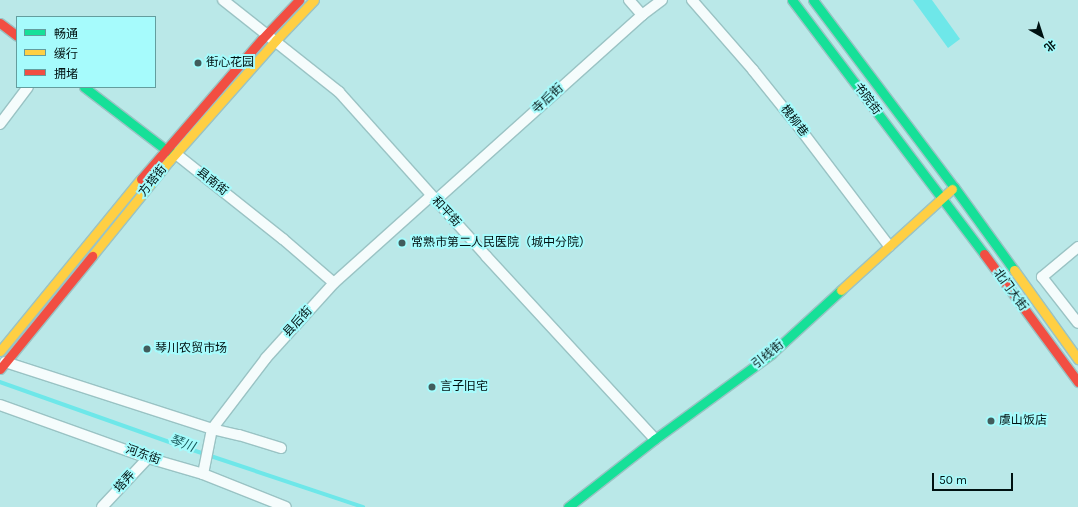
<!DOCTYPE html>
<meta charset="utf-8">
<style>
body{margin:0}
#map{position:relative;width:1078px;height:507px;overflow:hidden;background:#bae8e8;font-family:Karla,"Noto Sans SC",sans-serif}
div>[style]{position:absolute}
.water>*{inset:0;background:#6ee7e9}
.stream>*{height:3.5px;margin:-1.75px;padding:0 1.75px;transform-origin:1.75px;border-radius:1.75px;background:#6ee7e9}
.roads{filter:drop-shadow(1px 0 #9ac3c4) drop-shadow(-1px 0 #9ac3c4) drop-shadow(0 1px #9ac3c4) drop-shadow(0 -1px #9ac3c4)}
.street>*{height:10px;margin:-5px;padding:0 5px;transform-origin:5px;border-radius:5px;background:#f5fcfc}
.fast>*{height:9px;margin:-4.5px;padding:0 4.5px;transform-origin:4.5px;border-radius:4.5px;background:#16e098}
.slow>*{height:9px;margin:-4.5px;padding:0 4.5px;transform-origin:4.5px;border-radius:4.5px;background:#ffcf43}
.jam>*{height:9px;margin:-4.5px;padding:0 4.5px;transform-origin:4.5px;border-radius:4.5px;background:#f24e42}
.dots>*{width:11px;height:11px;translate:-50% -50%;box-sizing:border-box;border:2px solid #a6fbfc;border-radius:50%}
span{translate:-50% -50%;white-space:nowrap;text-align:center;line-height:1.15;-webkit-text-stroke:4px #a6fbfc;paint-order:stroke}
.poi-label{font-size:12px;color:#011}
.left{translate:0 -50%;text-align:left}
.street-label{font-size:12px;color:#011}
.water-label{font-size:13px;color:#185759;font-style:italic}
.legend{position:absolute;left:16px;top:16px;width:140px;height:72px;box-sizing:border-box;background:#a6fbfc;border:1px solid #649d9e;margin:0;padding:5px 7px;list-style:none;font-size:12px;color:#011}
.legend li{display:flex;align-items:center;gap:8px;height:20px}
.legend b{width:20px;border:1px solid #649d9e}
.north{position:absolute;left:1022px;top:16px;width:40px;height:40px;-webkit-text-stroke:3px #a6fbfc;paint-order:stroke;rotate:141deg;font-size:11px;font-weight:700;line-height:16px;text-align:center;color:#011}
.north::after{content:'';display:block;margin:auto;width:14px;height:18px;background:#011;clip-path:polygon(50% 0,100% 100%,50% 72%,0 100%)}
.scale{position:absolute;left:932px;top:473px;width:81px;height:18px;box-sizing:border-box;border:2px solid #011;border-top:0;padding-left:5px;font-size:12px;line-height:14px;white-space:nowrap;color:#011;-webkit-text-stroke:3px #a6fbfc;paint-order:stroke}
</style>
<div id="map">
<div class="water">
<i style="clip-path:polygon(913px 0,932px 0,960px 39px,948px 48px)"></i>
</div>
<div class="stream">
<i style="left:0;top:382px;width:192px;rotate:19.5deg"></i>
<i style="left:181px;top:446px;width:192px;rotate:18.5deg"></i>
</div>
<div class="roads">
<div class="street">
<i style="left:223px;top:0;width:148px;rotate:38.4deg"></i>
<i style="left:339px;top:92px;width:220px;rotate:48.1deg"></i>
<i style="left:486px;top:256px;width:249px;rotate:47.3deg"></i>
<i style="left:629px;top:0;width:20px;rotate:49deg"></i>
<i style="left:692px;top:0;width:93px;rotate:48.9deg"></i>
<i style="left:753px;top:70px;width:72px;rotate:51.2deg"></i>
<i style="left:798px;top:126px;width:151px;rotate:52.8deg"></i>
<i style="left:0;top:124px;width:46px;rotate:-52.9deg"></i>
<i style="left:176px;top:154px;width:137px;rotate:38.5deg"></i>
<i style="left:283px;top:239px;width:67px;rotate:40.8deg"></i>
<i style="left:436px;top:200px;width:277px;rotate:-41.9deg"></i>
<i style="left:642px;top:15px;width:25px;rotate:-37deg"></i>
<i style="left:1078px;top:247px;width:47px;rotate:140.2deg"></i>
<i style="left:1042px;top:277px;width:58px;rotate:52deg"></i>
<i style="left:5px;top:362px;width:218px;rotate:17.9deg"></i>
<i style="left:212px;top:429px;width:28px;rotate:13deg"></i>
<i style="left:239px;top:435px;width:44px;rotate:17.2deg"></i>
<i style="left:0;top:405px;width:157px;rotate:19.7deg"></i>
<i style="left:148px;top:458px;width:57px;rotate:16.2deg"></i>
<i style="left:203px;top:474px;width:89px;rotate:21.7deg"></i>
<i style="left:203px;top:474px;width:46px;rotate:-78.7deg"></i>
<i style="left:212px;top:429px;width:89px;rotate:-52.7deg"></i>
<i style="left:266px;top:358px;width:101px;rotate:-47.8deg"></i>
<i style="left:334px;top:283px;width:130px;rotate:-41.9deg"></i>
<i style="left:102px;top:507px;width:67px;rotate:-46.8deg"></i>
</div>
<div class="fast">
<i style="left:792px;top:0;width:318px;rotate:52.9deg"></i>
<i style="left:813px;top:0;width:234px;rotate:53deg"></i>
<i style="left:954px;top:187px;width:102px;rotate:54.1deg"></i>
<i style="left:84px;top:87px;width:102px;rotate:37.4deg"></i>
<i style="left:165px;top:149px;width:10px;rotate:24deg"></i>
<i style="left:568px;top:507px;width:110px;rotate:-38deg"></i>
<i style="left:655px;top:439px;width:144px;rotate:-36.2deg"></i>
<i style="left:771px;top:354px;width:95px;rotate:-42.4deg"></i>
</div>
<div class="slow">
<i style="left:92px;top:256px;width:122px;rotate:-51deg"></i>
<i style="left:169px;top:161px;width:162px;rotate:-48.5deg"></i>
<i style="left:276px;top:40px;width:55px;rotate:-46.5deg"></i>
<i style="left:1014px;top:270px;width:110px;rotate:54.3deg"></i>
<i style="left:841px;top:290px;width:150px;rotate:-42.3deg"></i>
<i style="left:0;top:351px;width:222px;rotate:-50.7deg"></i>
</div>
<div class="jam">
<i style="left:0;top:23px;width:21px;rotate:37deg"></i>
<i style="left:141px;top:179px;width:185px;rotate:-49.2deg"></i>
<i style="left:262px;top:39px;width:54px;rotate:-46.5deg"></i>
<i style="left:984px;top:254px;width:159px;rotate:53.7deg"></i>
<i style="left:0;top:369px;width:146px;rotate:-50.8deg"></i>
</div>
</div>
<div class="dots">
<i style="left:198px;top:63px;background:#415c5c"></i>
<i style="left:402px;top:243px;background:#415c5c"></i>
<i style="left:147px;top:349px;background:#415c5c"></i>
<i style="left:432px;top:387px;background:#415c5c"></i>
<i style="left:991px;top:421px;background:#415c5c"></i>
</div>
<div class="poi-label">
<span class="left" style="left:206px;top:63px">街心花园</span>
<span class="left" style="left:411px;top:243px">常熟市第二人民医院（城中分院）</span>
<span class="left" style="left:155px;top:349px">琴川农贸市场</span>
<span class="left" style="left:440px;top:387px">言子旧宅</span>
<span class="left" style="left:999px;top:421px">虞山饭店</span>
</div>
<div class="street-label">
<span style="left:548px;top:99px;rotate:-42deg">寺后街</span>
<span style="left:867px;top:99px;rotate:53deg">书院街</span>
<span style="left:794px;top:121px;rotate:52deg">槐柳巷</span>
<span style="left:153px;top:181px;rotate:-51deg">方塔街</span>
<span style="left:212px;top:182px;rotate:38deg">县南街</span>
<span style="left:446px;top:212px;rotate:47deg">和平街</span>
<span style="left:1010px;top:290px;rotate:54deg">北门大街</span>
<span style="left:298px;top:322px;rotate:-47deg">县后街</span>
<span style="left:768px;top:355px;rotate:-39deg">引线街</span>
<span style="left:143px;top:455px;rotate:19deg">河东街</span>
<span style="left:125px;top:482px;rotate:-48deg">塔弄</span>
</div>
<div class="water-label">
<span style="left:182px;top:444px;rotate:19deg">琴川</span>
</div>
<ul class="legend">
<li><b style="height:5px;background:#16e098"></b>畅通</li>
<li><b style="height:5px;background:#ffcf43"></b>缓行</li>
<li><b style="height:5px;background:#f24e42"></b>拥堵</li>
</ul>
<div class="north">北</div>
<div class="scale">50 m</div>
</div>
